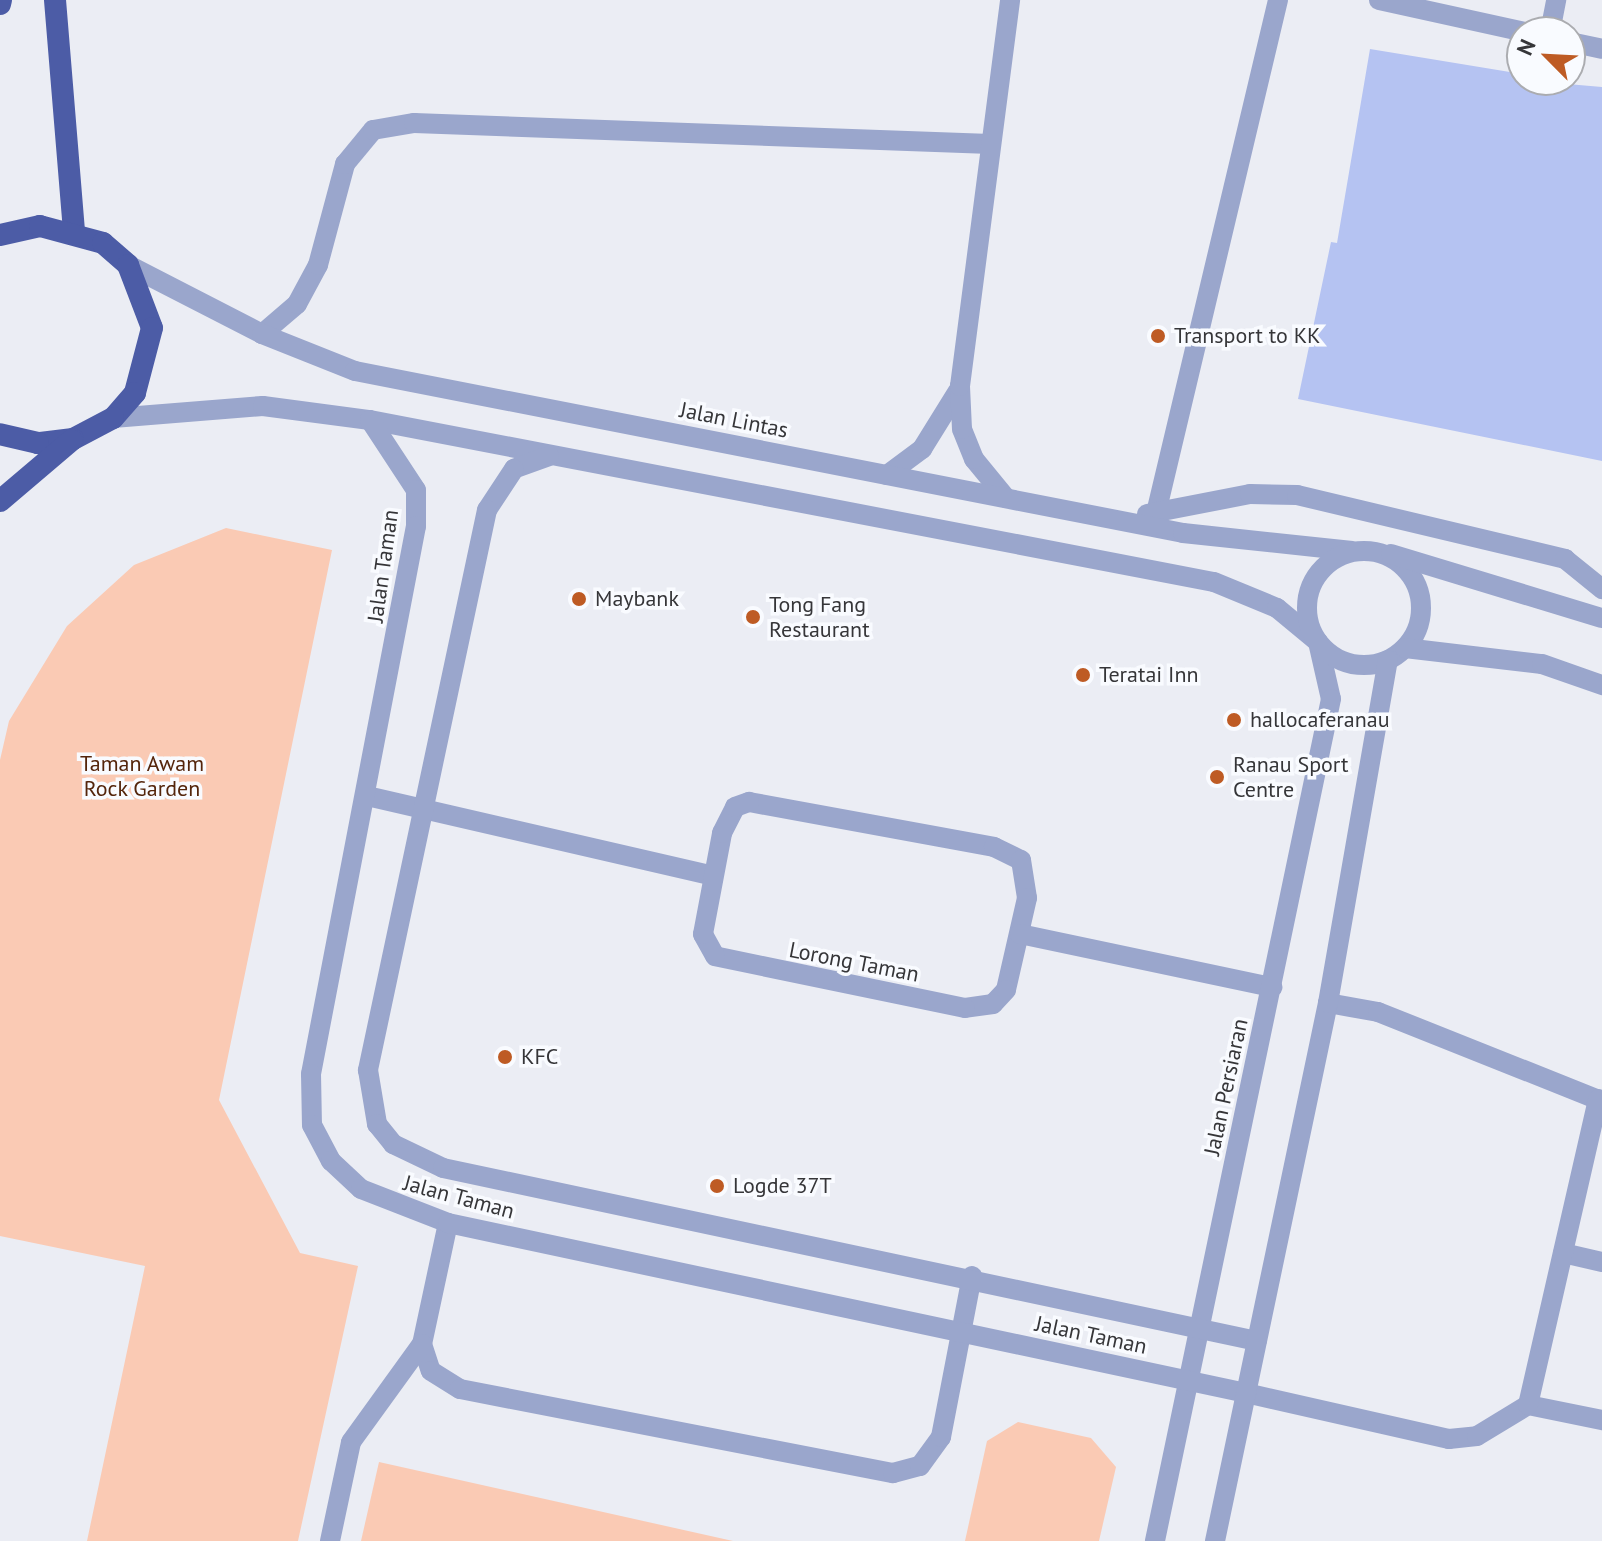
<!DOCTYPE html>
<style>
body{margin:0}
#map{position:relative;width:1602px;height:1541px;overflow:hidden;background:#ebedf4;font-family:"PT Sans",sans-serif}
div>[style]{position:absolute}
.green>*{inset:0;background:#facab4}
.building>*{inset:0;background:#b5c3f2}
.service>*{height:20px;margin:-10px;padding:0 10px;transform-origin:10px;border-radius:10px;background:#9aa6cc}
.minor>*{height:20px;margin:-10px;padding:0 10px;transform-origin:10px;border-radius:10px;background:#9aa6cc}
.minor>.ring{margin:-10px;padding:0;box-sizing:content-box;background:none;border:20px solid #9aa6cc;border-radius:50%}
.trunk>*{height:22px;margin:-11px;padding:0 11px;transform-origin:11px;border-radius:11px;background:#4c5ca6}
.dots>*{width:22px;height:22px;translate:-50% -50%;box-sizing:border-box;border:4px solid #f9fbff;border-radius:50%}
span{translate:-50% -50%;white-space:nowrap;text-align:center;line-height:1.15;-webkit-text-stroke:7px #f9fbff;paint-order:stroke}
.poi-label{font-size:22px;color:#363639}
.left{translate:0 -50%;text-align:left}
.street-label{font-size:22px;color:#363639}
.park-label{font-size:22px;color:#54250b}
.north{position:absolute;left:1506px;top:16px;width:80px;height:80px;box-sizing:border-box;background:#f9fbff;border:2px solid #abacb0;border-radius:50%;rotate:294deg;font-size:22px;font-weight:700;line-height:32px;text-align:center;color:#363639}
.north::after{content:'';display:block;margin:auto;width:28px;height:36px;background:#be5b24;clip-path:polygon(50% 0,100% 100%,50% 72%,0 100%)}
</style>
<div id="map">
<div class="green">
<i style="clip-path:polygon(226px 528px,332px 550px,219px 1100px,300px 1253px,358px 1266px,298px 1541px,87px 1541px,145px 1266px,0 1236px,0 760px,9px 721px,67px 626px,134px 565px)"></i>
<i style="clip-path:polygon(1018px 1422px,1091px 1438px,1116px 1467px,1099px 1541px,965px 1541px,987px 1441px)"></i>
<i style="clip-path:polygon(379px 1462px,733px 1541px,361px 1541px)"></i>
</div>
<div class="building">
<i style="clip-path:polygon(1370px 49px,1522px 74px,1522px 80px,1602px 87px,1602px 461px,1298px 399px,1331px 242px,1337px 243px)"></i>
</div>
<div class="service">
<i style="left:1379px;top:0;width:149px;rotate:12.4deg"></i>
<i style="left:1550px;top:32px;width:33px;rotate:-79deg"></i>
<i style="left:1570px;top:42px;width:33px;rotate:12deg"></i>
<i style="left:262px;top:334px;width:46px;rotate:-40.6deg"></i>
<i style="left:297px;top:304px;width:44px;rotate:-61.7deg"></i>
<i style="left:318px;top:265px;width:105px;rotate:-75deg"></i>
<i style="left:345px;top:164px;width:44px;rotate:-50.5deg"></i>
<i style="left:373px;top:130px;width:42px;rotate:-9.7deg"></i>
<i style="left:414px;top:123px;width:577px;rotate:2.08deg"></i>
<i style="left:887px;top:475px;width:44px;rotate:-36.6deg"></i>
<i style="left:922px;top:449px;width:68px;rotate:-58.2deg"></i>
<i style="left:1006px;top:498px;width:50px;rotate:-129.4deg"></i>
<i style="left:974px;top:459px;width:32px;rotate:-112deg"></i>
<i style="left:962px;top:429px;width:43px;rotate:-92.7deg"></i>
<i style="left:960px;top:386px;width:389px;rotate:-82.6deg"></i>
<i style="left:1156px;top:513px;width:527px;rotate:-76.62deg"></i>
<i style="left:1147px;top:514px;width:105px;rotate:-11deg"></i>
<i style="left:1250px;top:494px;width:47px;rotate:1.2deg"></i>
<i style="left:1297px;top:495px;width:276px;rotate:13.4deg"></i>
<i style="left:1565px;top:559px;width:48px;rotate:39deg"></i>
<i style="left:367px;top:796px;width:355px;rotate:13deg"></i>
<i style="left:749px;top:802px;width:249px;rotate:10.4deg"></i>
<i style="left:994px;top:847px;width:30px;rotate:26deg"></i>
<i style="left:1021px;top:860px;width:38px;rotate:81deg"></i>
<i style="left:1027px;top:898px;width:94px;rotate:102.9deg"></i>
<i style="left:1006px;top:990px;width:19px;rotate:133deg"></i>
<i style="left:993px;top:1004px;width:28px;rotate:172deg"></i>
<i style="left:965px;top:1008px;width:255px;rotate:-168.3deg"></i>
<i style="left:715px;top:956px;width:25px;rotate:-119deg"></i>
<i style="left:703px;top:934px;width:103px;rotate:-79.3deg"></i>
<i style="left:722px;top:833px;width:29px;rotate:-63deg"></i>
<i style="left:735px;top:807px;width:15px;rotate:-20deg"></i>
<i style="left:1020px;top:934px;width:258px;rotate:11.9deg"></i>
<i style="left:1328px;top:1003px;width:51px;rotate:10.2deg"></i>
<i style="left:1378px;top:1012px;width:241px;rotate:21.7deg"></i>
<i style="left:448px;top:1223px;width:124px;rotate:102.1deg"></i>
<i style="left:422px;top:1344px;width:28px;rotate:72deg"></i>
<i style="left:431px;top:1371px;width:34px;rotate:32deg"></i>
<i style="left:460px;top:1389px;width:441px;rotate:11deg"></i>
<i style="left:893px;top:1473px;width:28px;rotate:-15deg"></i>
<i style="left:920px;top:1466px;width:36px;rotate:-54deg"></i>
<i style="left:941px;top:1437px;width:164px;rotate:-79.1deg"></i>
<i style="left:1563px;top:1253px;width:40px;rotate:13deg"></i>
<i style="left:1246px;top:1393px;width:208px;rotate:12.8deg"></i>
<i style="left:1449px;top:1439px;width:28px;rotate:-6deg"></i>
<i style="left:1477px;top:1436px;width:60px;rotate:-31.3deg"></i>
<i style="left:1528px;top:1405px;width:76px;rotate:11.5deg"></i>
<i style="left:1528px;top:1405px;width:314px;rotate:-77.1deg"></i>
<i style="left:330px;top:1541px;width:101px;rotate:-78deg"></i>
<i style="left:351px;top:1442px;width:121px;rotate:-54.1deg"></i>
</div>
<div class="minor">
<i style="left:128px;top:265px;width:151px;rotate:27.2deg"></i>
<i style="left:262px;top:334px;width:100px;rotate:21.7deg"></i>
<i style="left:355px;top:371px;width:844px;rotate:11.07deg"></i>
<i style="left:1183px;top:533px;width:170px;rotate:6.1deg"></i>
<i style="left:113px;top:418px;width:150px;rotate:-4.6deg"></i>
<i style="left:263px;top:406px;width:108px;rotate:7.5deg"></i>
<i style="left:370px;top:420px;width:859px;rotate:10.87deg"></i>
<i style="left:1214px;top:582px;width:68px;rotate:22.4deg"></i>
<i style="left:1277px;top:608px;width:53px;rotate:39.7deg"></i>
<i style="left:1318px;top:642px;width:58px;rotate:77.2deg"></i>
<i style="left:1331px;top:699px;width:860px;rotate:101.81deg"></i>
<i style="left:370px;top:420px;width:84px;rotate:56.7deg"></i>
<i style="left:416px;top:490px;width:36px;rotate:90deg"></i>
<i style="left:416px;top:526px;width:558px;rotate:100.85deg"></i>
<i style="left:311px;top:1074px;width:51px;rotate:88.9deg"></i>
<i style="left:312px;top:1125px;width:41px;rotate:62.2deg"></i>
<i style="left:331px;top:1161px;width:41px;rotate:43deg"></i>
<i style="left:361px;top:1189px;width:93px;rotate:21.3deg"></i>
<i style="left:448px;top:1223px;width:816px;rotate:12.03deg"></i>
<i style="left:549px;top:456px;width:37px;rotate:160deg"></i>
<i style="left:514px;top:469px;width:49px;rotate:123.4deg"></i>
<i style="left:487px;top:510px;width:573px;rotate:102deg"></i>
<i style="left:368px;top:1070px;width:55px;rotate:80.5deg"></i>
<i style="left:377px;top:1124px;width:26px;rotate:51deg"></i>
<i style="left:393px;top:1144px;width:55px;rotate:25.6deg"></i>
<i style="left:443px;top:1168px;width:832px;rotate:12deg"></i>
<i class="ring" style="left:1307px;top:551px;width:94px;height:94px"></i>
<i style="left:1391px;top:554px;width:220px;rotate:16.9deg"></i>
<i style="left:1405px;top:648px;width:138px;rotate:6.7deg"></i>
<i style="left:1542px;top:664px;width:64px;rotate:19.3deg"></i>
<i style="left:1215px;top:1541px;width:550px;rotate:-78.14deg"></i>
<i style="left:1328px;top:1003px;width:348px;rotate:-80.1deg"></i>
</div>
<div class="trunk">
<i style="left:55px;top:0;width:231px;rotate:85.3deg"></i>
<i style="left:0;top:4px;width:4px;rotate:-76deg"></i>
<i style="left:0;top:235px;width:41px;rotate:-12.7deg"></i>
<i style="left:40px;top:226px;width:65px;rotate:15.1deg"></i>
<i style="left:103px;top:243px;width:33px;rotate:41deg"></i>
<i style="left:128px;top:265px;width:67px;rotate:69.1deg"></i>
<i style="left:152px;top:328px;width:67px;rotate:104.7deg"></i>
<i style="left:135px;top:393px;width:33px;rotate:131deg"></i>
<i style="left:113px;top:418px;width:45px;rotate:152.3deg"></i>
<i style="left:73px;top:439px;width:35px;rotate:173deg"></i>
<i style="left:38px;top:443px;width:39px;rotate:-167deg"></i>
<i style="left:0;top:501px;width:94px;rotate:-40.3deg"></i>
</div>
<div class="dots">
<i style="left:1158px;top:336px;background:#be5b24"></i>
<i style="left:579px;top:599px;background:#be5b24"></i>
<i style="left:753px;top:617px;background:#be5b24"></i>
<i style="left:1083px;top:675px;background:#be5b24"></i>
<i style="left:1234px;top:720px;background:#be5b24"></i>
<i style="left:1217px;top:777px;background:#be5b24"></i>
<i style="left:505px;top:1057px;background:#be5b24"></i>
<i style="left:717px;top:1186px;background:#be5b24"></i>
</div>
<div class="poi-label">
<span class="left" style="left:1174px;top:336px">Transport to KK</span>
<span class="left" style="left:595px;top:599px">Maybank</span>
<span class="left" style="left:769px;top:617px">Tong Fang<br>Restaurant</span>
<span class="left" style="left:1099px;top:675px">Teratai Inn</span>
<span class="left" style="left:1250px;top:720px">hallocaferanau</span>
<span class="left" style="left:1233px;top:777px">Ranau Sport<br>Centre</span>
<span class="left" style="left:521px;top:1057px">KFC</span>
<span class="left" style="left:733px;top:1186px">Logde 37T</span>
</div>
<div class="street-label">
<span style="left:734px;top:420px;rotate:11deg">Jalan Lintas</span>
<span style="left:383px;top:566px;rotate:-82deg">Jalan Taman</span>
<span style="left:854px;top:962px;rotate:11deg">Lorong Taman</span>
<span style="left:1226px;top:1087px;rotate:-78deg">Jalan Persiaran</span>
<span style="left:459px;top:1197px;rotate:15deg">Jalan Taman</span>
<span style="left:1091px;top:1335px;rotate:12deg">Jalan Taman</span>
</div>
<div class="park-label">
<span style="left:142px;top:776px">Taman Awam<br>Rock Garden</span>
</div>
<div class="north">N</div>
</div>
